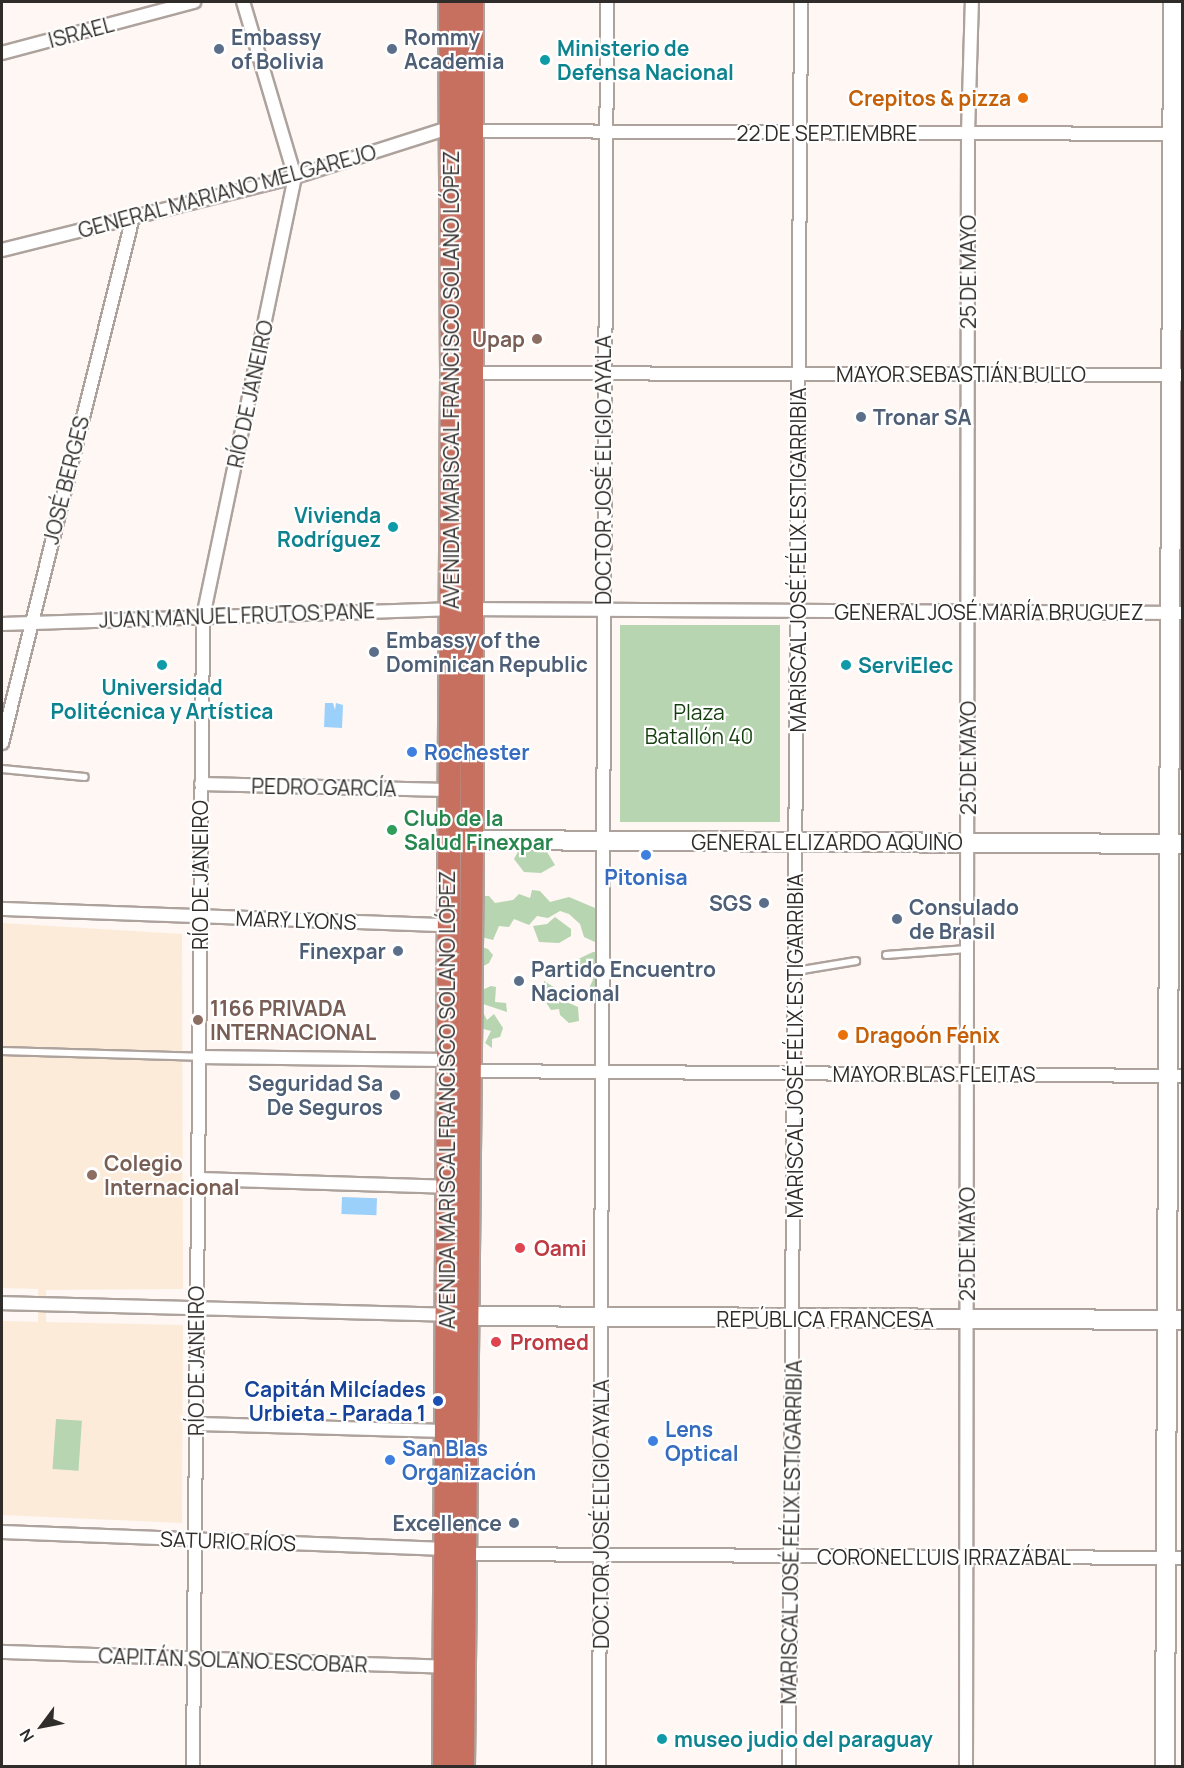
<!DOCTYPE html>
<meta charset="utf-8">
<style>
body{margin:0}
#map{position:relative;width:1184px;height:1768px;overflow:hidden;background:#fef7f3;font-family:Manrope,sans-serif}
div>[style]{position:absolute}
.education>*{inset:0;background:#fdebda}
.green>*{inset:0;background:#b6d5b0;transform-origin:0 0}
.water>*{inset:0;background:#9bd0fb;transform-origin:0 0}
.roads{filter:drop-shadow(2px 0 #aea29d) drop-shadow(-2px 0 #aea29d) drop-shadow(0 2px #aea29d) drop-shadow(0 -2px #aea29d)}
.lane>*{height:6px;margin:-3px;padding:0 3px;transform-origin:3px;border-radius:3px;background:#fff}
.street>*{height:12px;margin:-6px;padding:0 6px;transform-origin:6px;border-radius:6px;background:#fff}
.secondary>*{height:18px;margin:-9px;padding:0 9px;transform-origin:9px;border-radius:9px;background:#fff}
.highway>*{height:22px;margin:-11px;padding:0 11px;transform-origin:11px;border-radius:11px;background:#c77060}
.dots>*{width:16px;height:16px;translate:-50% -50%;box-sizing:border-box;border:3px solid #fff;border-radius:50%}
span{translate:-50% -50%;white-space:nowrap;text-align:center;line-height:1.15;-webkit-text-stroke:4.5px #fff;paint-order:stroke}
.street-label{font-size:21px;color:#302c29}
.service-label{font-size:21px;color:#4e5e75;font-weight:700}
.left{translate:0 -50%;text-align:left}
.right{translate:-100% -50%;text-align:right}
.culture-label{font-size:21px;color:#0d838f;font-weight:700}
.food-label{font-size:21px;color:#c56008;font-weight:700}
.education-label{font-size:21px;color:#785e54;font-weight:700}
.park-label{font-size:21px;color:#143e0d}
.shop-label{font-size:21px;color:#366cbe;font-weight:700}
.leisure-label{font-size:21px;color:#27864d;font-weight:700}
.health-label{font-size:21px;color:#be3a42;font-weight:700}
.transit-label{font-size:21px;color:#164399;font-weight:700}
.frame{position:absolute;inset:0;border:3px solid #302c29;pointer-events:none}
.north{position:absolute;left:12px;top:1696px;width:60px;height:60px;-webkit-text-stroke:4px #fff;paint-order:stroke;rotate:238deg;font-size:16px;font-weight:700;line-height:24px;text-align:center;color:#302c29}
.north::after{content:'';display:block;margin:auto;width:21px;height:27px;background:#302c29;clip-path:polygon(50% 0,100% 100%,50% 72%,0 100%)}
</style>
<div id="map">
<div class="education">
<i style="clip-path:polygon(2px 923px,182px 934px,183px 1289px,46px 1290px,46px 1322px,183px 1325px,182px 1523px,2px 1515px,2px 1321px,38px 1322px,38px 1289px,2px 1288px)"></i>
</div>
<div class="green">
<i style="left:620px;top:625px;width:160px;height:197px"></i>
<i style="clip-path:polygon(521px 846px,544px 847px,555px 865px,541px 873px,524px 872px,514px 859px)"></i>
<i style="clip-path:polygon(532px 890px,540px 891px,550px 902px,569px 897px,595px 908px,600px 914px,601px 932px,595px 942px,584px 937px,580px 924px,569px 914px,560px 911px,548px 918px,537px 916px,529px 925px,514px 919px,509px 927px,499px 926px,493px 940px,474px 935px,474px 896px,489px 896px,495px 903px,513px 900px,519px 894px,530px 898px)"></i>
<i style="clip-path:polygon(555px 917px,571px 929px,571px 936px,559px 943px,539px 942px,533px 926px,547px 924px)"></i>
<i style="clip-path:polygon(476px 945px,488px 949px,493px 955px,489px 963px,480px 968px)"></i>
<i style="clip-path:polygon(593px 952px,598px 952px,609px 990px,600px 1000px,591px 998px,589px 988px,593px 980px,576px 960px)"></i>
<i style="clip-path:polygon(544px 981px,557px 989px,560px 999px,578px 1007px,579px 1021px,569px 1023px,560px 1015px,559px 1009px,551px 1010px,543px 998px)"></i>
<i style="clip-path:polygon(491px 986px,496px 987px,495px 1002px,506px 1003px,507px 1012px,480px 1003px,480px 991px)"></i>
<i style="clip-path:polygon(483px 1012px,487px 1020px,494px 1014px,503px 1028px,500px 1037px,492px 1039px,492px 1048px,485px 1043px,491px 1031px,480px 1028px,475px 1015px)"></i>
<i style="left:56px;top:1419px;width:26px;height:50px;rotate:4deg"></i>
</div>
<div class="water">
<i style="clip-path:polygon(325px 703px,333px 703px,335px 710px,336px 703px,343px 705px,342px 728px,324px 727px)"></i>
<i style="left:342px;top:1197px;width:35px;height:17px;rotate:2deg"></i>
</div>
<div class="roads">
<div class="lane">
<i style="left:2px;top:769px;width:83px;rotate:5.5deg"></i>
<i style="left:886px;top:955px;width:81px;rotate:-4.2deg"></i>
<i style="left:796px;top:971px;width:61px;rotate:-9.5deg"></i>
<i style="left:2px;top:1051px;width:197px;rotate:1.7deg"></i>
</div>
<div class="street">
<i style="left:2px;top:53px;width:199px;rotate:-14.9deg"></i>
<i style="left:472px;top:131px;width:710px;rotate:0.24deg"></i>
<i style="left:2px;top:250px;width:302px;rotate:-14deg"></i>
<i style="left:295px;top:177px;width:165px;rotate:-17.7deg"></i>
<i style="left:467px;top:373px;width:715px;rotate:0.16deg"></i>
<i style="left:2px;top:624px;width:447px;rotate:-1.9deg"></i>
<i style="left:449px;top:609px;width:733px;rotate:0.31deg"></i>
<i style="left:2px;top:743px;width:542px;rotate:-76.02deg"></i>
<i style="left:201px;top:784px;width:246px;rotate:1.4deg"></i>
<i style="left:2px;top:909px;width:445px;rotate:2.1deg"></i>
<i style="left:199px;top:1057px;width:248px;rotate:0.7deg"></i>
<i style="left:469px;top:1071px;width:713px;rotate:0.4deg"></i>
<i style="left:198px;top:1179px;width:249px;rotate:1.8deg"></i>
<i style="left:2px;top:1303px;width:449px;rotate:1.5deg"></i>
<i style="left:196px;top:1424px;width:251px;rotate:1.6deg"></i>
<i style="left:2px;top:1532px;width:444px;rotate:2.2deg"></i>
<i style="left:446px;top:1549px;width:19px;rotate:16deg"></i>
<i style="left:464px;top:1554px;width:718px;rotate:0.32deg"></i>
<i style="left:2px;top:1652px;width:445px;rotate:1.9deg"></i>
<i style="left:193px;top:1766px;width:1149px;rotate:-89.5deg"></i>
<i style="left:203px;top:617px;width:450px;rotate:-78.2deg"></i>
<i style="left:295px;top:177px;width:183px;rotate:-106.5deg"></i>
<i style="left:599px;top:1766px;width:1764px;rotate:-89.74deg"></i>
<i style="left:789px;top:1766px;width:1764px;rotate:-89.61deg"></i>
<i style="left:966px;top:1766px;width:1633px;rotate:-89.93deg"></i>
<i style="left:968px;top:133px;width:131px;rotate:-88.3deg"></i>
</div>
<div class="secondary">
<i style="left:472px;top:840px;width:710px;rotate:0.32deg"></i>
<i style="left:467px;top:1316px;width:715px;rotate:0.32deg"></i>
<i style="left:1165px;top:1766px;width:1764px;rotate:-89.74deg"></i>
</div>
<div class="highway">
<i style="left:444px;top:1766px;width:1394px;rotate:-89.67deg"></i>
<i style="left:452px;top:372px;width:370px;rotate:-90.3deg"></i>
<i style="left:463px;top:1766px;width:926px;rotate:-89.44deg"></i>
<i style="left:472px;top:840px;width:838px;rotate:-90deg"></i>
</div>
</div>
<div class="dots">
<i style="left:219px;top:49px;background:#5c6f8a"></i>
<i style="left:392px;top:49px;background:#5c6f8a"></i>
<i style="left:545px;top:60px;background:#0f9aa8"></i>
<i style="left:1023px;top:98px;background:#e8710a"></i>
<i style="left:537px;top:339px;background:#8d6e63"></i>
<i style="left:861px;top:417px;background:#5c6f8a"></i>
<i style="left:393px;top:527px;background:#0f9aa8"></i>
<i style="left:374px;top:652px;background:#5c6f8a"></i>
<i style="left:162px;top:665px;background:#0f9aa8"></i>
<i style="left:846px;top:665px;background:#0f9aa8"></i>
<i style="left:412px;top:752px;background:#3f7fe0"></i>
<i style="left:392px;top:830px;background:#2e9e5b"></i>
<i style="left:646px;top:855px;background:#3f7fe0"></i>
<i style="left:764px;top:903px;background:#5c6f8a"></i>
<i style="left:897px;top:919px;background:#5c6f8a"></i>
<i style="left:398px;top:951px;background:#5c6f8a"></i>
<i style="left:519px;top:981px;background:#5c6f8a"></i>
<i style="left:198px;top:1020px;background:#8d6e63"></i>
<i style="left:843px;top:1035px;background:#e8710a"></i>
<i style="left:395px;top:1095px;background:#5c6f8a"></i>
<i style="left:92px;top:1175px;background:#8d6e63"></i>
<i style="left:520px;top:1248px;background:#e0444e"></i>
<i style="left:496px;top:1342px;background:#e0444e"></i>
<i style="left:438px;top:1401px;background:#1a4fb4"></i>
<i style="left:653px;top:1441px;background:#3f7fe0"></i>
<i style="left:390px;top:1460px;background:#3f7fe0"></i>
<i style="left:514px;top:1523px;background:#5c6f8a"></i>
<i style="left:662px;top:1739px;background:#0f9aa8"></i>
</div>
<div class="street-label">
<span style="left:81px;top:32px;rotate:-15deg">ISRAEL</span>
<span style="left:827px;top:133px">22 DE SEPTIEMBRE</span>
<span style="left:227px;top:191px;rotate:-15deg">GENERAL MARIANO MELGAREJO</span>
<span style="left:968px;top:272px;rotate:-90deg">25 DE MAYO</span>
<span style="left:961px;top:374px">MAYOR SEBASTIÁN BULLO</span>
<span style="left:451px;top:380px;rotate:-90deg">AVENIDA MARISCAL FRANCISCO SOLANO LÓPEZ</span>
<span style="left:250px;top:394px;rotate:-78deg">RÍO DE JANEIRO</span>
<span style="left:603px;top:470px;rotate:-90deg">DOCTOR JOSÉ ELIGIO AYALA</span>
<span style="left:66px;top:480px;rotate:-76deg">JOSÉ BERGES</span>
<span style="left:798px;top:560px;rotate:-90deg">MARISCAL JOSÉ FÉLIX ESTIGARRIBIA</span>
<span style="left:989px;top:612px">GENERAL JOSÉ MARÍA BRUGUEZ</span>
<span style="left:237px;top:615px;rotate:-2deg">JUAN MANUEL FRUTOS PANE</span>
<span style="left:968px;top:758px;rotate:-90deg">25 DE MAYO</span>
<span style="left:324px;top:787px;rotate:1deg">PEDRO GARCÍA</span>
<span style="left:827px;top:842px">GENERAL ELIZARDO AQUINO</span>
<span style="left:200px;top:875px;rotate:-90deg">RÍO DE JANEIRO</span>
<span style="left:296px;top:920px;rotate:2deg">MARY LYONS</span>
<span style="left:795px;top:1046px;rotate:-90deg">MARISCAL JOSÉ FÉLIX ESTIGARRIBIA</span>
<span style="left:934px;top:1074px">MAYOR BLAS FLEITAS</span>
<span style="left:447px;top:1100px;rotate:-90deg">AVENIDA MARISCAL FRANCISCO SOLANO LÓPEZ</span>
<span style="left:967px;top:1244px;rotate:-90deg">25 DE MAYO</span>
<span style="left:825px;top:1319px">REPÚBLICA FRANCESA</span>
<span style="left:196px;top:1361px;rotate:-90deg">RÍO DE JANEIRO</span>
<span style="left:601px;top:1514px;rotate:-90deg">DOCTOR JOSÉ ELIGIO AYALA</span>
<span style="left:791px;top:1532px;rotate:-89deg">MARISCAL JOSÉ FÉLIX ESTIGARRIBIA</span>
<span style="left:228px;top:1541px;rotate:2deg">SATURIO RÍOS</span>
<span style="left:944px;top:1557px">CORONEL LUIS IRRAZÁBAL</span>
<span style="left:233px;top:1660px;rotate:2deg">CAPITÁN SOLANO ESCOBAR</span>
</div>
<div class="service-label">
<span class="left" style="left:231px;top:49px">Embassy<br>of Bolivia</span>
<span class="left" style="left:404px;top:49px">Rommy<br>Academia</span>
<span class="left" style="left:873px;top:417px">Tronar SA</span>
<span class="left" style="left:386px;top:652px">Embassy of the<br>Dominican Republic</span>
<span class="right" style="left:752px;top:903px">SGS</span>
<span class="left" style="left:909px;top:919px">Consulado<br>de Brasil</span>
<span class="right" style="left:386px;top:951px">Finexpar</span>
<span class="left" style="left:531px;top:981px">Partido Encuentro<br>Nacional</span>
<span class="right" style="left:383px;top:1095px">Seguridad Sa<br>De Seguros</span>
<span class="right" style="left:502px;top:1523px">Excellence</span>
</div>
<div class="culture-label">
<span class="left" style="left:557px;top:60px">Ministerio de<br>Defensa Nacional</span>
<span class="right" style="left:381px;top:527px">Vivienda<br>Rodríguez</span>
<span class="left" style="left:858px;top:665px">ServiElec</span>
<span style="left:162px;top:699px">Universidad<br>Politécnica y Artística</span>
<span class="left" style="left:674px;top:1739px">museo judio del paraguay</span>
</div>
<div class="food-label">
<span class="right" style="left:1011px;top:98px">Crepitos &amp; pizza</span>
<span class="left" style="left:855px;top:1035px">Dragoón Fénix</span>
</div>
<div class="education-label">
<span class="right" style="left:525px;top:339px">Upap</span>
<span class="left" style="left:210px;top:1020px">1166 PRIVADA<br>INTERNACIONAL</span>
<span class="left" style="left:104px;top:1175px">Colegio<br>Internacional</span>
</div>
<div class="park-label">
<span style="left:699px;top:724px">Plaza<br>Batallón 40</span>
</div>
<div class="shop-label">
<span class="left" style="left:424px;top:752px">Rochester</span>
<span style="left:646px;top:877px">Pitonisa</span>
<span class="left" style="left:665px;top:1441px">Lens<br>Optical</span>
<span class="left" style="left:402px;top:1460px">San Blas<br>Organización</span>
</div>
<div class="leisure-label">
<span class="left" style="left:404px;top:830px">Club de la<br>Salud Finexpar</span>
</div>
<div class="health-label">
<span class="left" style="left:534px;top:1248px">Oami</span>
<span class="left" style="left:510px;top:1342px">Promed</span>
</div>
<div class="transit-label">
<span class="right" style="left:426px;top:1401px">Capitán Milcíades<br>Urbieta - Parada 1</span>
</div>
<div class="frame"></div>
<div class="north">N</div>
</div>
